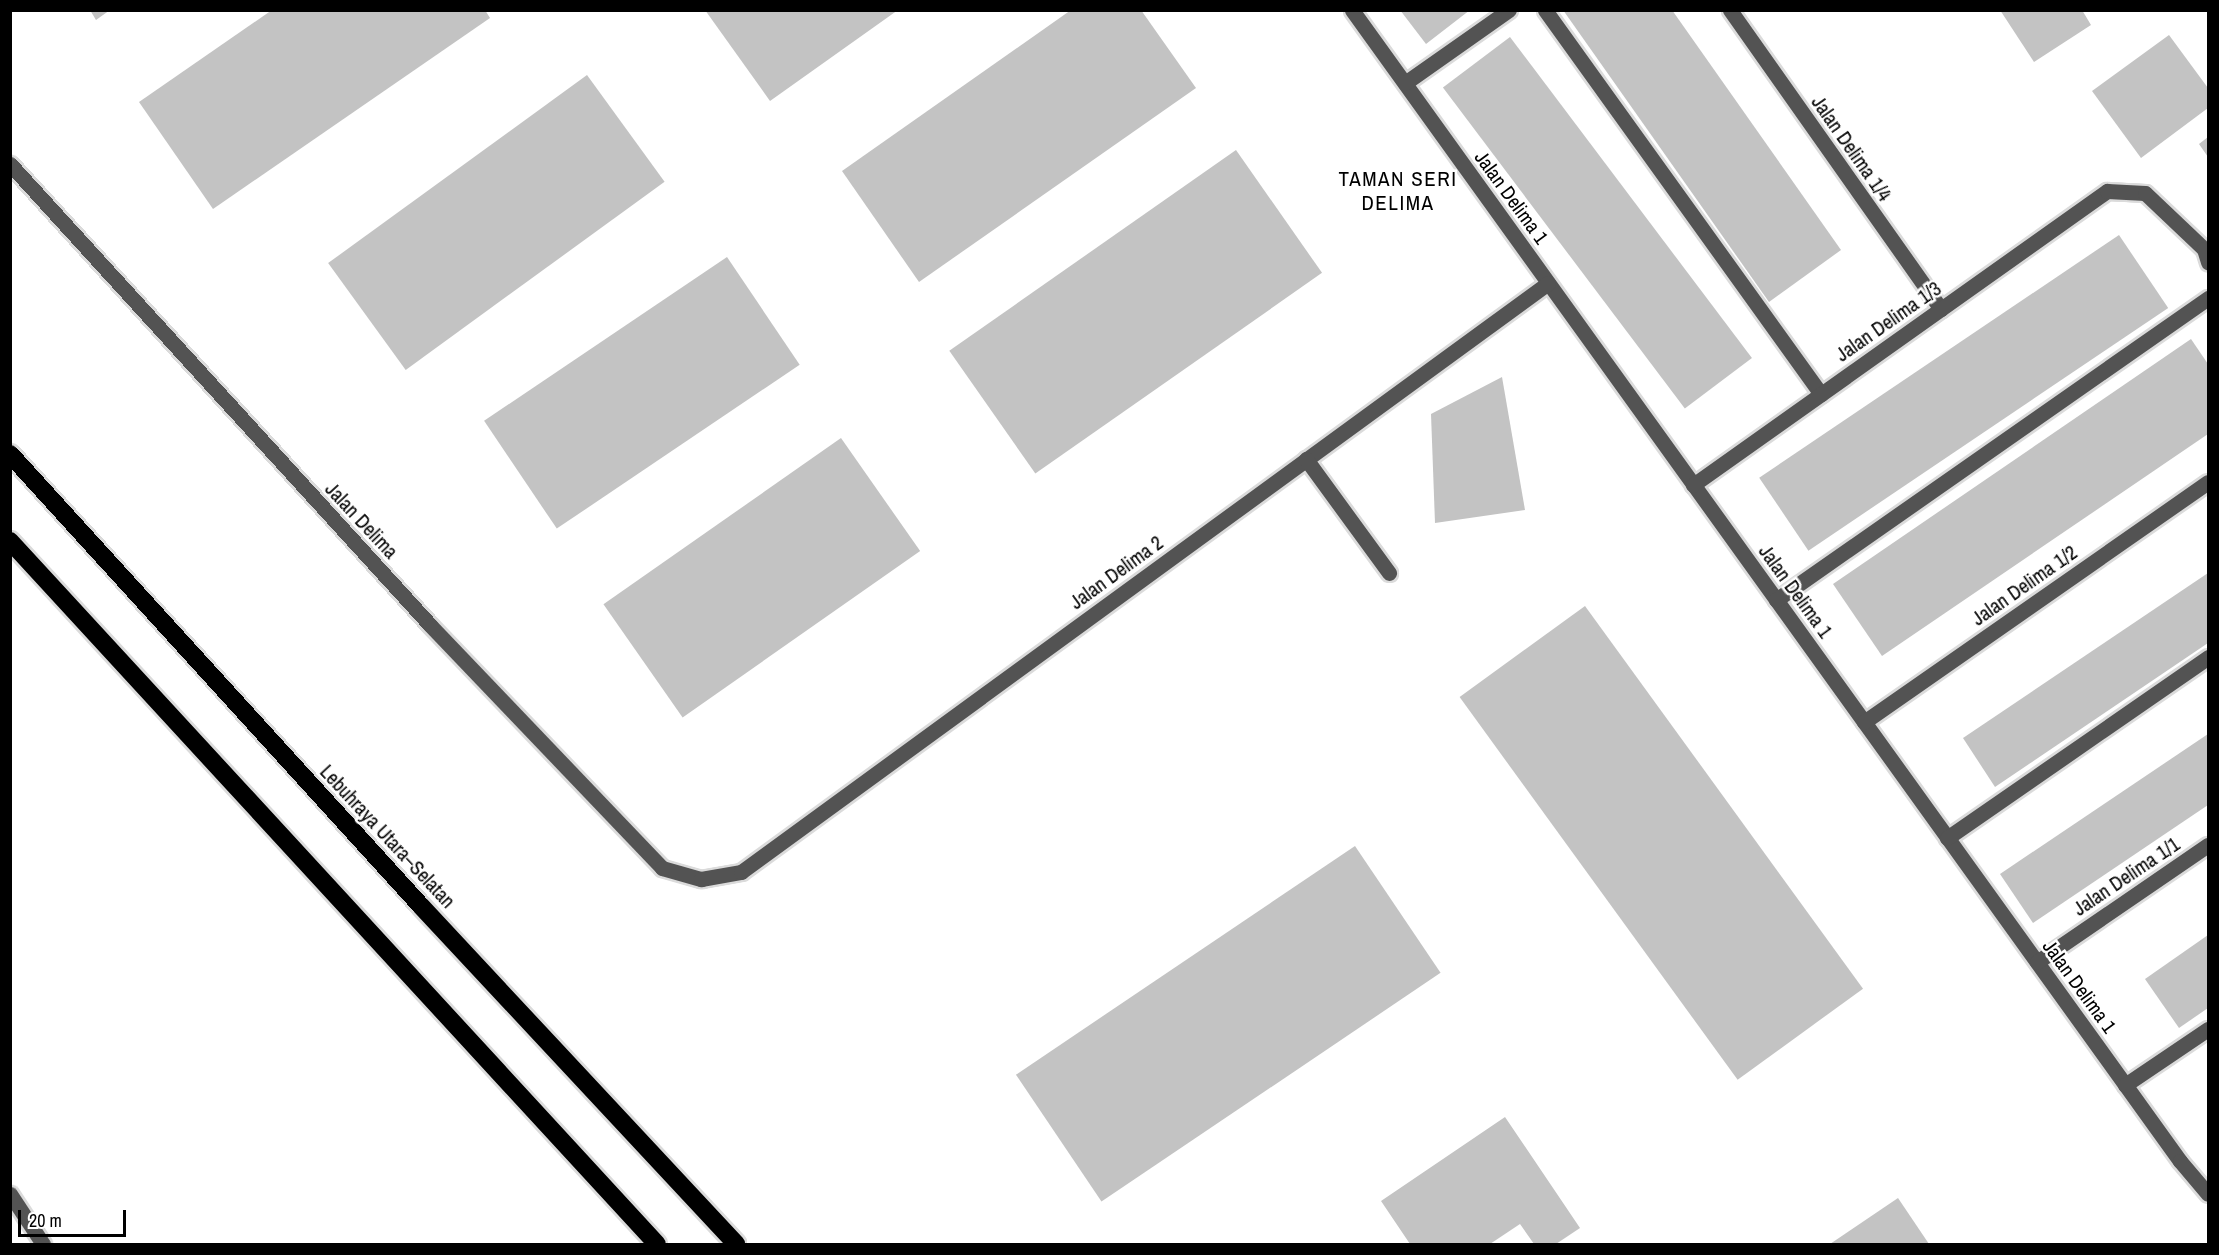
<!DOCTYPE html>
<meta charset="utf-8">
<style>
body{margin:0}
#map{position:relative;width:2219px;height:1255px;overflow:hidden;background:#fff;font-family:"Archivo Narrow",sans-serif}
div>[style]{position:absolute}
.building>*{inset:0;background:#c3c3c3;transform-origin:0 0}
.roads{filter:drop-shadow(2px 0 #dbdbdb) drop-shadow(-2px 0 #dbdbdb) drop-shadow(0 2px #dbdbdb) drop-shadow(0 -2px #dbdbdb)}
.minor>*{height:15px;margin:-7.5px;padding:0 7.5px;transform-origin:7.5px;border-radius:7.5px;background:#535353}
.highway>*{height:18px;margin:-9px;padding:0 9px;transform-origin:9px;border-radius:9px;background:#000}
span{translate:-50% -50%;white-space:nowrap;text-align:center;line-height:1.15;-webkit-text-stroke:5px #fff;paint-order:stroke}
.street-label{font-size:20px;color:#000}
.neighbourhood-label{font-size:21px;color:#000;letter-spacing:1.5px}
.frame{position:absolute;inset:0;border:12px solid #000;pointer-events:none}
.scale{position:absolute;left:18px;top:1210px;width:108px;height:27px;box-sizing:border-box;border:3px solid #000;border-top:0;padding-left:8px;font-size:18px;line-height:21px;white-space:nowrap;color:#000;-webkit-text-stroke:4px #fff;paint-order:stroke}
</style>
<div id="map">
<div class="building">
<i style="clip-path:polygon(90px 10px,110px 10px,96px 20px)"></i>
<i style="clip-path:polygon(272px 10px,485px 10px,490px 18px,213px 209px,139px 102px)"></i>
<i style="clip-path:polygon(705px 10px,898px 10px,770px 101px)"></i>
<i style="clip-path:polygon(1071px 10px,1141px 10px,1196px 88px,919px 282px,842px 171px)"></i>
<i style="clip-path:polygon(1400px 10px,1470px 10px,1426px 44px)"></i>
<i style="clip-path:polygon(1563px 10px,1672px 10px,1841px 250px,1769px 302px)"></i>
<i style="clip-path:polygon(2000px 10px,2082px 10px,2091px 25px,2034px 62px)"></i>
<i style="clip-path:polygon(2169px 35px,2208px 88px,2208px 108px,2141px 158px,2092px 91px)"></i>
<i style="left:1510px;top:37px;width:402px;height:84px;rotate:53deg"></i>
<i style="left:587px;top:75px;width:132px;height:320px;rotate:54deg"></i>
<i style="clip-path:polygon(2208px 137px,2208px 157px,2199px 144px)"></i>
<i style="left:1236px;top:150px;width:150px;height:350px;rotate:55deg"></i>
<i style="left:2119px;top:235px;width:88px;height:434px;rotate:56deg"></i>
<i style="left:727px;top:257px;width:130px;height:293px;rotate:56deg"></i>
<i style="clip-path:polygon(2191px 339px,2208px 364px,2208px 434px,1882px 656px,1833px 584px)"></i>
<i style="clip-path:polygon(1502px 377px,1525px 510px,1435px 523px,1431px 414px)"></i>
<i style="left:841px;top:438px;width:138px;height:290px;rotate:55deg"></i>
<i style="clip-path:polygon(2208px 573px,2208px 643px,1995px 787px,1963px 738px)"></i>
<i style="left:1585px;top:606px;width:473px;height:155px;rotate:54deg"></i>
<i style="clip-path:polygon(2208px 734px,2208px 805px,2033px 923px,2000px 874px)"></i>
<i style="left:1355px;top:846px;width:153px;height:409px;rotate:56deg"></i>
<i style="clip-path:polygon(2208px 935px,2208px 1008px,2179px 1028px,2145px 979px)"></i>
<i style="clip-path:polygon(1505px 1117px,1580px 1228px,1556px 1244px,1534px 1244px,1520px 1224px,1490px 1244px,1410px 1244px,1381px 1201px)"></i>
<i style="clip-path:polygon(1898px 1198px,1929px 1244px,1830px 1244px)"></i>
</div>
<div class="roads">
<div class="minor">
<i style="left:1352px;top:10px;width:1418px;rotate:54.27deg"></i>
<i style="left:2180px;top:1161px;width:43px;rotate:49.7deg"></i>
<i style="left:1545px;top:10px;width:473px;rotate:54.3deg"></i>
<i style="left:1730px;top:10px;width:366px;rotate:54.8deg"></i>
<i style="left:1405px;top:83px;width:127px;rotate:-35.1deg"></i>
<i style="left:10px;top:164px;width:624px;rotate:47.66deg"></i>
<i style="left:430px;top:625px;width:336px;rotate:46.3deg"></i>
<i style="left:662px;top:868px;width:41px;rotate:15.8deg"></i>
<i style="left:701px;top:879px;width:41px;rotate:-9.9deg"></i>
<i style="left:741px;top:872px;width:999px;rotate:-36.12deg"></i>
<i style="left:1306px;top:459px;width:141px;rotate:53.9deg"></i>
<i style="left:1693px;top:485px;width:508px;rotate:-35.38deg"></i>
<i style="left:2107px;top:191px;width:38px;rotate:3deg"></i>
<i style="left:2145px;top:193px;width:81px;rotate:43.5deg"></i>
<i style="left:2204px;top:249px;width:14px;rotate:73deg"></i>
<i style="left:1776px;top:600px;width:527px;rotate:-34.96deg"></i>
<i style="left:1864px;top:722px;width:419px;rotate:-34.9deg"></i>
<i style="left:1947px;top:838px;width:318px;rotate:-34.7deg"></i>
<i style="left:2037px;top:962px;width:207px;rotate:-34.4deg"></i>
<i style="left:2125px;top:1085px;width:100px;rotate:-34deg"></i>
<i style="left:10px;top:1194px;width:60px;rotate:56.6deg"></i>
</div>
<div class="highway">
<i style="left:10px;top:454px;width:611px;rotate:47.72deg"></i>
<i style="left:421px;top:906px;width:462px;rotate:47deg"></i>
<i style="left:10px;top:541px;width:955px;rotate:47.38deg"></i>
</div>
</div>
<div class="street-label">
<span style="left:1852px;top:148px;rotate:55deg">Jalan Delima 1/4</span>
<span style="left:1512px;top:197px;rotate:54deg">Jalan Delima 1</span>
<span style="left:1888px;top:321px;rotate:-35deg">Jalan Delima 1/3</span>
<span style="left:362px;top:520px;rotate:47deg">Jalan Delima</span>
<span style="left:1116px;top:572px;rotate:-36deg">Jalan Delima 2</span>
<span style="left:2024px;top:585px;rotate:-35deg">Jalan Delima 1/2</span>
<span style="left:1796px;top:591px;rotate:54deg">Jalan Delima 1</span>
<span style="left:388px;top:836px;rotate:47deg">Lebuhraya Utara–Selatan</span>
<span style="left:2126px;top:876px;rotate:-34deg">Jalan Delima 1/1</span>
<span style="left:2080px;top:986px;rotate:54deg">Jalan Delima 1</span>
</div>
<div class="neighbourhood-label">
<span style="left:1398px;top:191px">TAMAN SERI<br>DELIMA</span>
</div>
<div class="frame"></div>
<div class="scale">20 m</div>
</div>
